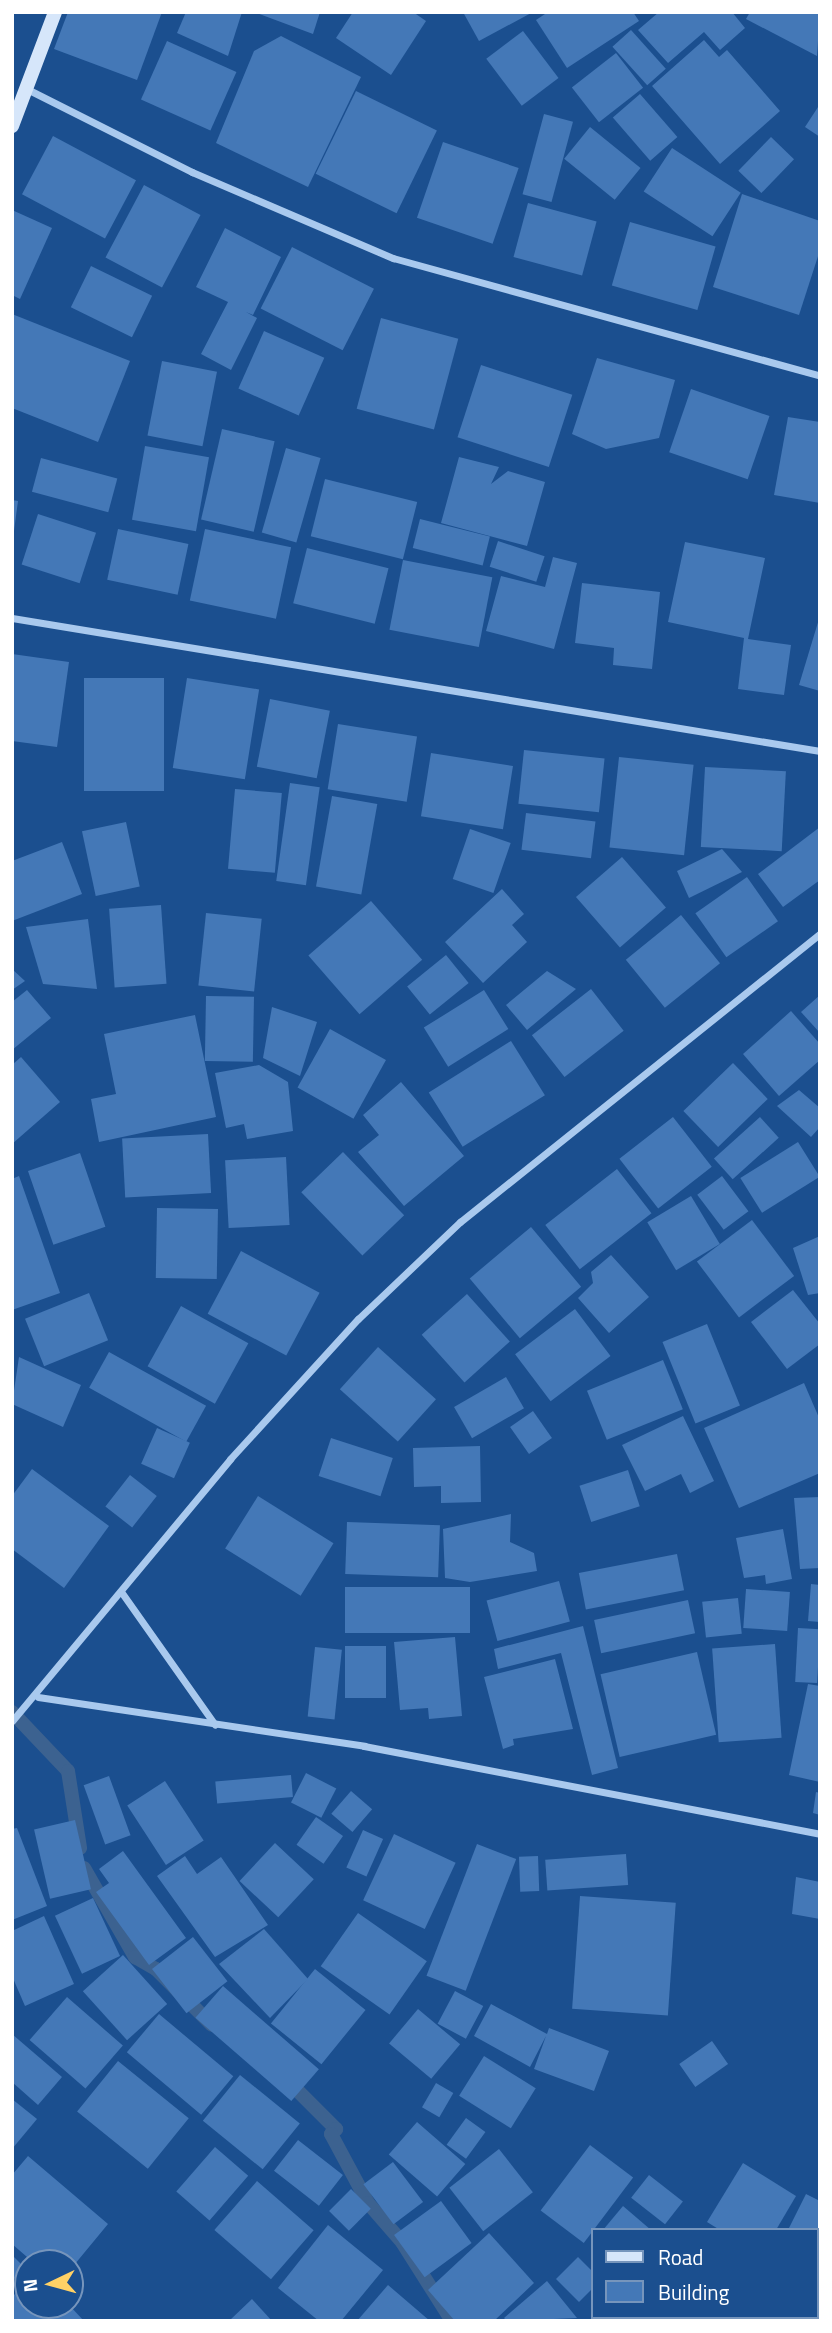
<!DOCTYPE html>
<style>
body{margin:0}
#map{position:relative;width:832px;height:2333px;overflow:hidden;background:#1b4f8f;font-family:"Titillium Web",sans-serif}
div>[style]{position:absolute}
.stream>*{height:14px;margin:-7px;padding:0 7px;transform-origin:7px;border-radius:7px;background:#3c6290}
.building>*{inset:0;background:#4478b7;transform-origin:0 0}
.street>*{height:7px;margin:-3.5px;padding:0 3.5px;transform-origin:3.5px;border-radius:3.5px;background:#a9c9ee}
.secondary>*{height:14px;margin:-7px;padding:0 7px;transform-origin:7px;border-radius:7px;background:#d6e6fa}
span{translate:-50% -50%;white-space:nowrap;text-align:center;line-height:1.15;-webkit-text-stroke:6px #1b4f8f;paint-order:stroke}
.frame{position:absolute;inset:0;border:14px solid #fff;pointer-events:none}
.legend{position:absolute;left:591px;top:2228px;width:228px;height:91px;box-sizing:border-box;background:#1b4f8f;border:2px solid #7695bc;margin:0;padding:9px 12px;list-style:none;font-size:21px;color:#fff}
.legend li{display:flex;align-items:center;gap:14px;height:35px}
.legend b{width:35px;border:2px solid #7695bc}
.north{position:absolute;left:14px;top:2249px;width:70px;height:70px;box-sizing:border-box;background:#1b4f8f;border:2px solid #7695bc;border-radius:50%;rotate:265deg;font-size:19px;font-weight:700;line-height:28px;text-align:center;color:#fff}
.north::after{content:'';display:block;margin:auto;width:24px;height:32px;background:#ffd166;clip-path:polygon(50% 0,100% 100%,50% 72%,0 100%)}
</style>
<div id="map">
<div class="stream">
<i style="left:12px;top:1712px;width:81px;rotate:46.5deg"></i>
<i style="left:68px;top:1771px;width:78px;rotate:81.1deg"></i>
<i style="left:84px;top:1868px;width:103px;rotate:60.2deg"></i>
<i style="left:135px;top:1957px;width:24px;rotate:30deg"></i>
<i style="left:156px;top:1969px;width:79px;rotate:45deg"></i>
<i style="left:286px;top:2079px;width:71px;rotate:45deg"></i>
<i style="left:336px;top:2129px;width:7px;rotate:135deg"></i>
<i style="left:331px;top:2134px;width:78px;rotate:61.8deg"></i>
<i style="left:368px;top:2203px;width:52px;rotate:48.9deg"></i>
<i style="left:402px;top:2242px;width:93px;rotate:57.7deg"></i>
</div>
<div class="building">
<i style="clip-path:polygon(68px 12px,162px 12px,137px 80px,54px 49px)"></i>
<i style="clip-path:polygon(186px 12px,242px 12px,228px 56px,177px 33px)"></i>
<i style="clip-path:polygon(254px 12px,320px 12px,313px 34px)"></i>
<i style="clip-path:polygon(353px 12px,413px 12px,426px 21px,391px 75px,336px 38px)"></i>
<i style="clip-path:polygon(463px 12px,533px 12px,479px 41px)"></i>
<i style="clip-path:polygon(548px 12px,633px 12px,639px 21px,567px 68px,536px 20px)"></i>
<i style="clip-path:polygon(659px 12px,732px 12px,745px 28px,720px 50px,704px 32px,668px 63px,638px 30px)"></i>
<i style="clip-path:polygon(750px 12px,820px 12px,817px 56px,746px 19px)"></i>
<i style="left:631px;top:30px;width:52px;height:25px;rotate:48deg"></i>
<i style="left:523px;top:31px;width:59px;height:46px;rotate:53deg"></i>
<i style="clip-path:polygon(281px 36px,361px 77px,308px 187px,216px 143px,254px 51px)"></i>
<i style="clip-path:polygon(704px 40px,719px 57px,727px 50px,780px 111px,720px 164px,652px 86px)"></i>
<i style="left:167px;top:41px;width:76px;height:64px;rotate:24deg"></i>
<i style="left:616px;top:53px;width:44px;height:56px;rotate:52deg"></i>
<i style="left:356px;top:91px;width:90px;height:92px;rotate:26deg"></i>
<i style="left:640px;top:94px;width:57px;height:36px;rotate:49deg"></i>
<i style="clip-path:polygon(820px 104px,820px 137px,805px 127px)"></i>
<i style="left:544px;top:114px;width:30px;height:83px;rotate:15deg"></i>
<i style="left:590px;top:127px;width:65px;height:41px;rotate:39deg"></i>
<i style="left:53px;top:136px;width:94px;height:66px;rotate:28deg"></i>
<i style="left:771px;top:137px;width:32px;height:47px;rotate:44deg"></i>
<i style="left:443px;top:142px;width:80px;height:80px;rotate:19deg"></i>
<i style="left:672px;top:148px;width:82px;height:52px;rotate:33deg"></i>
<i style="left:144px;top:185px;width:64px;height:82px;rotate:28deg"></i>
<i style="clip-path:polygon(742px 194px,820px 221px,820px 250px,799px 315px,713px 287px)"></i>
<i style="left:528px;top:203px;width:71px;height:56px;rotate:15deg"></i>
<i style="clip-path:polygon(12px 210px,52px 228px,20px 299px,12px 295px)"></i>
<i style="left:630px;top:222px;width:89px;height:66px;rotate:16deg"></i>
<i style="clip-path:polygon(225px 228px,281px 257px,253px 315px,246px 312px,257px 318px,231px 370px,201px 354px,228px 302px,196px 287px)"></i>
<i style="left:292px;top:247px;width:92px;height:69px;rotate:27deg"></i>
<i style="left:91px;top:266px;width:68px;height:46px;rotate:26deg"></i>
<i style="clip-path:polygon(12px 314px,130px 361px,98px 442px,12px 408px)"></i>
<i style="left:381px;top:318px;width:80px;height:94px;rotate:15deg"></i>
<i style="left:264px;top:331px;width:66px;height:63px;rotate:24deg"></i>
<i style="clip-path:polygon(597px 358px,675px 380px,659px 438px,606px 449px,572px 434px)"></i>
<i style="left:162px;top:361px;width:56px;height:76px;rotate:11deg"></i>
<i style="left:481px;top:365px;width:96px;height:76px;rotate:18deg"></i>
<i style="left:691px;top:389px;width:83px;height:67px;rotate:19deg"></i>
<i style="clip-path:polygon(788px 417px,820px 422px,820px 503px,774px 495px)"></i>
<i style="left:222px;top:429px;width:54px;height:93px;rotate:13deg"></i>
<i style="left:145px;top:446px;width:65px;height:75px;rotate:10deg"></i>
<i style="left:286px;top:448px;width:36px;height:88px;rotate:16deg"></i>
<i style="clip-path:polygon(459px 457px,499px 467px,491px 484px,508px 471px,545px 482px,527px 546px,441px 523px)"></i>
<i style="left:41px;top:458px;width:79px;height:35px;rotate:15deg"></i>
<i style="left:325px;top:479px;width:95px;height:59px;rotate:14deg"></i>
<i style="clip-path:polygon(12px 500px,18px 501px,14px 531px,12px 530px)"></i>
<i style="left:38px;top:514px;width:61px;height:53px;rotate:18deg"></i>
<i style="left:420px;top:519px;width:72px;height:30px;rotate:14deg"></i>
<i style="left:118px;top:529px;width:72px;height:52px;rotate:12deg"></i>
<i style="left:205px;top:529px;width:88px;height:73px;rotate:12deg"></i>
<i style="left:498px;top:541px;width:49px;height:27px;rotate:18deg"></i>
<i style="clip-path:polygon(685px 542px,765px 558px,748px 639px,791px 645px,784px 695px,738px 689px,744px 638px,668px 622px)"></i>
<i style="left:307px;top:548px;width:84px;height:57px;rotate:14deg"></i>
<i style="clip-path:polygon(553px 557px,577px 563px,554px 649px,486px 631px,501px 576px,545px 587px)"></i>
<i style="left:403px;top:560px;width:91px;height:71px;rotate:11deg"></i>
<i style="clip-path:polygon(582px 583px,660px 592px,652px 669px,613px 665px,614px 648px,575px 643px)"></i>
<i style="clip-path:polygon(819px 619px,820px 619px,820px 691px,799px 685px)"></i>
<i style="clip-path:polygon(12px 654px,69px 662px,57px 747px,12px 741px)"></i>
<i style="left:84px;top:678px;width:80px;height:113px"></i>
<i style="left:187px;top:678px;width:73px;height:91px;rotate:9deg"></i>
<i style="left:270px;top:699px;width:61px;height:69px;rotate:11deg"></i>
<i style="left:338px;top:724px;width:80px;height:66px;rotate:9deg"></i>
<i style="left:524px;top:750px;width:81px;height:54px;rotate:6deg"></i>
<i style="left:431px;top:753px;width:83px;height:64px;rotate:9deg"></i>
<i style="left:619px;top:757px;width:75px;height:91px;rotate:6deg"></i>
<i style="left:705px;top:767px;width:81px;height:80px;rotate:3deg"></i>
<i style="left:290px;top:783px;width:30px;height:99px;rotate:8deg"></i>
<i style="left:235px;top:789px;width:47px;height:80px;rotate:5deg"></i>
<i style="left:332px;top:796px;width:46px;height:92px;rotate:10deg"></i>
<i style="left:526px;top:813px;width:70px;height:37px;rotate:7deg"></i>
<i style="left:126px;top:822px;width:66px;height:45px;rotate:78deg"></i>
<i style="clip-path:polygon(820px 827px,820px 880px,783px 907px,758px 874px)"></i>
<i style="left:470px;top:829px;width:43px;height:53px;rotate:19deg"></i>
<i style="clip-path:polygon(62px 842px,82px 894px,12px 921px,12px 861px)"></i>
<i style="clip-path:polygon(722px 849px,742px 872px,689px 898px,677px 871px)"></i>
<i style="left:622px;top:857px;width:67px;height:61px;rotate:49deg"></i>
<i style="left:747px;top:877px;width:54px;height:63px;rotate:55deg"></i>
<i style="clip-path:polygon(502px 889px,524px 914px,512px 925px,527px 942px,483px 983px,445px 942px)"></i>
<i style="left:371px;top:901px;width:78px;height:83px;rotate:49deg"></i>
<i style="left:161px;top:905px;width:79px;height:52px;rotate:86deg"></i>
<i style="left:206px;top:913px;width:56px;height:73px;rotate:6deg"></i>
<i style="left:681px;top:915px;width:62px;height:71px;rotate:51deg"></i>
<i style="clip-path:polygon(88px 919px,97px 989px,43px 984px,26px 927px)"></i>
<i style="left:446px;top:955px;width:36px;height:50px;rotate:51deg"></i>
<i style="clip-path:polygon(12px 969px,25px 981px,12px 990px)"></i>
<i style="clip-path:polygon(547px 971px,576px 989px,527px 1030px,506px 1005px)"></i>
<i style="left:591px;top:989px;width:53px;height:75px;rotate:52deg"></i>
<i style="clip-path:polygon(27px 990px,51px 1018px,12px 1050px,12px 1002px)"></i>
<i style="left:484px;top:990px;width:46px;height:71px;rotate:58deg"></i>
<i style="clip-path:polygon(820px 995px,820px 1033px,801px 1012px)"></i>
<i style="left:206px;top:996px;width:48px;height:65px;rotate:1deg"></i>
<i style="clip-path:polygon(272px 1007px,317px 1022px,300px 1076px,263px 1058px)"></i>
<i style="clip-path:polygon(791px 1011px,820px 1044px,820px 1060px,779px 1096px,743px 1054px)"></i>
<i style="clip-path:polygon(195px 1015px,216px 1117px,99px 1142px,91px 1099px,116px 1094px,104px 1034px)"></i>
<i style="left:330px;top:1029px;width:64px;height:67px;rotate:29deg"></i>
<i style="left:511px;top:1041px;width:64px;height:97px;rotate:58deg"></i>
<i style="clip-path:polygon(21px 1057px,60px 1102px,12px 1144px,12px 1065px)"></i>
<i style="left:733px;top:1063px;width:50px;height:69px;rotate:46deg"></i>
<i style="clip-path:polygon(259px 1065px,288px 1082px,293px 1131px,247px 1139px,244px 1124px,226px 1128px,215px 1073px)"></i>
<i style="clip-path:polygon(401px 1082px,464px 1156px,404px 1206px,358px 1152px,379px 1135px,363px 1115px)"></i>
<i style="clip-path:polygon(799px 1090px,820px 1108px,820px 1127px,811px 1137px,777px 1106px)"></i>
<i style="left:673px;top:1117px;width:63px;height:68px;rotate:52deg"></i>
<i style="left:760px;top:1117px;width:28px;height:62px;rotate:48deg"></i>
<i style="left:208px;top:1134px;width:59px;height:86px;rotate:87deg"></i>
<i style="left:798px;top:1142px;width:41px;height:68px;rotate:58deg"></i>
<i style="left:343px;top:1152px;width:88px;height:58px;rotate:46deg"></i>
<i style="left:80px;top:1153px;width:78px;height:55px;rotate:71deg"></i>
<i style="left:286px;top:1157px;width:68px;height:61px;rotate:87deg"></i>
<i style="left:617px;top:1169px;width:56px;height:91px;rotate:52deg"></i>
<i style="clip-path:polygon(19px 1176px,60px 1293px,12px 1310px,12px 1179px)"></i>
<i style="left:722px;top:1176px;width:44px;height:31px;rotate:53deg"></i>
<i style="left:691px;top:1196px;width:56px;height:51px;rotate:59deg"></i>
<i style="left:157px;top:1208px;width:61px;height:70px;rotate:1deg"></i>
<i style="left:752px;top:1220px;width:70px;height:69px;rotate:53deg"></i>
<i style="left:531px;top:1227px;width:78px;height:80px;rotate:50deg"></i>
<i style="clip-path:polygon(820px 1236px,820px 1293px,808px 1295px,793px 1248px)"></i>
<i style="left:241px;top:1251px;width:89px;height:71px;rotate:28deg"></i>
<i style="clip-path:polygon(611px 1255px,649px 1297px,609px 1333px,578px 1298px,593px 1283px,591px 1272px)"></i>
<i style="clip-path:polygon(793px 1290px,820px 1324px,820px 1344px,787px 1369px,751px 1322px)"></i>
<i style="left:89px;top:1293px;width:51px;height:69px;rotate:68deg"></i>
<i style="left:467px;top:1294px;width:64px;height:61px;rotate:48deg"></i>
<i style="left:181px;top:1306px;width:77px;height:69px;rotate:29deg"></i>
<i style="left:575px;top:1309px;width:59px;height:75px;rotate:53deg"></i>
<i style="left:707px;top:1324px;width:88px;height:48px;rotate:68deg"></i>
<i style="left:378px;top:1347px;width:78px;height:57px;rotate:42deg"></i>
<i style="left:109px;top:1352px;width:111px;height:41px;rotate:29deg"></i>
<i style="clip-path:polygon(19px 1357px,81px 1385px,63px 1427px,12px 1404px)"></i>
<i style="left:663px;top:1360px;width:53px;height:82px;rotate:68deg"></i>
<i style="left:506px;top:1377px;width:36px;height:60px;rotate:60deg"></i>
<i style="clip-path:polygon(804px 1383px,820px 1420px,820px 1473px,739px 1508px,704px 1428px)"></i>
<i style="left:533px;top:1411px;width:33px;height:28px;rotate:55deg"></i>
<i style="clip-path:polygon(683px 1416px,714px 1481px,690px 1493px,681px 1474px,645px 1491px,622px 1445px)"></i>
<i style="left:157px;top:1428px;width:36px;height:39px;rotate:24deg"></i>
<i style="left:331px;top:1438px;width:65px;height:40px;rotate:18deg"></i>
<i style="clip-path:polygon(480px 1446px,481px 1502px,441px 1503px,441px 1486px,414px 1487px,413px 1448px)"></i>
<i style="clip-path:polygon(32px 1469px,109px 1526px,64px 1588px,12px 1549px,12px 1496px)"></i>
<i style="left:628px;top:1470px;width:38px;height:51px;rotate:72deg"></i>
<i style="left:130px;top:1475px;width:34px;height:40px;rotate:38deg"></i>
<i style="left:258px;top:1496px;width:89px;height:62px;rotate:32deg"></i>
<i style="clip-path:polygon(820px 1497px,820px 1568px,800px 1569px,794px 1498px)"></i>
<i style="clip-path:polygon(511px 1514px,510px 1542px,534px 1553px,537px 1571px,470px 1582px,445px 1578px,443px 1529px)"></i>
<i style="left:347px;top:1522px;width:93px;height:52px;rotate:2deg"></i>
<i style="clip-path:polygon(783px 1529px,792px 1579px,766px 1584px,765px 1575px,744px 1578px,736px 1538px)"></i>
<i style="left:677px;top:1554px;width:37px;height:100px;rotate:79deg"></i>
<i style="left:559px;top:1581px;width:42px;height:75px;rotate:75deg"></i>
<i style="clip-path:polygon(811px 1584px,820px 1585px,820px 1622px,808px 1621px)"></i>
<i style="left:345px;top:1587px;width:125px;height:46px"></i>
<i style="left:746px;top:1589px;width:44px;height:39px;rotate:4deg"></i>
<i style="left:738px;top:1598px;width:36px;height:36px;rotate:84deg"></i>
<i style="left:688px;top:1600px;width:34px;height:96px;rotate:78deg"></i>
<i style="clip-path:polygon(583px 1626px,618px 1768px,592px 1775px,561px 1653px,498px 1669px,494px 1649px)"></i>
<i style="left:798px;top:1628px;width:22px;height:54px;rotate:3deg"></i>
<i style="clip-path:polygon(455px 1637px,462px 1716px,429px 1719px,428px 1708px,400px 1710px,394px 1642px)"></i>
<i style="left:775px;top:1644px;width:94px;height:63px;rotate:86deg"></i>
<i style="left:345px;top:1646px;width:41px;height:52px"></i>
<i style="left:315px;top:1647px;width:27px;height:70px;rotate:6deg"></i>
<i style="left:697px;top:1652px;width:85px;height:99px;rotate:77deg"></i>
<i style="clip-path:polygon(555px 1659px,573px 1729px,513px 1739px,514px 1745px,503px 1749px,484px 1677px)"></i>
<i style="clip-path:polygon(808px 1684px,820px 1686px,820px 1782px,789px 1775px)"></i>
<i style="left:306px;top:1773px;width:34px;height:33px;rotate:27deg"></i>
<i style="left:291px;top:1775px;width:22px;height:76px;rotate:85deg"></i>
<i style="left:109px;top:1776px;width:63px;height:27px;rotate:70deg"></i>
<i style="left:165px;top:1781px;width:71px;height:45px;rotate:57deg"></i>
<i style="left:351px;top:1791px;width:28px;height:30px;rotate:41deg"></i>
<i style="clip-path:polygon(816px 1792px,820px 1793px,820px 1815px,813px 1813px)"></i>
<i style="left:316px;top:1817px;width:33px;height:34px;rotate:35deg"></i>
<i style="left:75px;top:1820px;width:71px;height:42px;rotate:77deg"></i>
<i style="clip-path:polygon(17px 1828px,47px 1906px,12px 1920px,12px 1829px)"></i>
<i style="left:363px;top:1830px;width:22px;height:41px;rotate:24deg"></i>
<i style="left:394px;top:1834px;width:68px;height:73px;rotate:25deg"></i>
<i style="left:275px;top:1843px;width:53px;height:52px;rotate:43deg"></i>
<i style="left:477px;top:1844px;width:42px;height:141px;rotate:21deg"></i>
<i style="clip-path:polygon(123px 1851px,186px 1938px,149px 1965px,96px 1892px,109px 1883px,99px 1869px)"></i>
<i style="left:626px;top:1854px;width:31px;height:81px;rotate:86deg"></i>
<i style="clip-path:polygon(185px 1856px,197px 1874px,221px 1857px,268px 1925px,215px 1957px,157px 1876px)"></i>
<i style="left:538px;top:1856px;width:35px;height:19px;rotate:88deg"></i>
<i style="clip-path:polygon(796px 1877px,820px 1882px,820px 1919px,792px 1914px)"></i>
<i style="left:580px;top:1896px;width:96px;height:113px;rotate:4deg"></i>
<i style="left:93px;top:1898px;width:64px;height:42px;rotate:65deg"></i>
<i style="left:358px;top:1913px;width:84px;height:65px;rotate:35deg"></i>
<i style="clip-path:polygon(44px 1916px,74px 1984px,25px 2006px,12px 1976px,12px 1931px)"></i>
<i style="clip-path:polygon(264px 1929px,308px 1979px,270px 2018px,219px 1964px)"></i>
<i style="left:193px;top:1937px;width:56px;height:52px;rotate:52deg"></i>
<i style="left:123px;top:1955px;width:66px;height:54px;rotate:48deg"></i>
<i style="left:315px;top:1969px;width:65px;height:70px;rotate:39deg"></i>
<i style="left:223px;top:1986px;width:127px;height:42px;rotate:41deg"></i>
<i style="left:455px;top:1991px;width:32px;height:37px;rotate:28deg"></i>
<i style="left:67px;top:1997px;width:74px;height:57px;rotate:41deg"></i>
<i style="clip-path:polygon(491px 2004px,547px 2034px,549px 2028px,609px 2051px,594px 2091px,534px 2069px,546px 2036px,530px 2067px,474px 2036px)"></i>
<i style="left:418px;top:2009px;width:55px;height:45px;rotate:40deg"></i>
<i style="left:159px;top:2014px;width:97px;height:50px;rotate:40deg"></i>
<i style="clip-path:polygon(12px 2034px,62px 2077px,38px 2105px,12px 2082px)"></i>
<i style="left:712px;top:2041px;width:28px;height:40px;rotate:55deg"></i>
<i style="left:484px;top:2056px;width:61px;height:47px;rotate:32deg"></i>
<i style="left:118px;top:2061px;width:91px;height:65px;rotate:39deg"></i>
<i style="left:240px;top:2075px;width:77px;height:59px;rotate:39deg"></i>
<i style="left:436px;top:2083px;width:20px;height:28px;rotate:30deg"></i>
<i style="clip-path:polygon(12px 2099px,37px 2119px,12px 2149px)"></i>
<i style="left:466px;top:2118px;width:24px;height:33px;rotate:36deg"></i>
<i style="left:417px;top:2122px;width:64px;height:43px;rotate:41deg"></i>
<i style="left:298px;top:2140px;width:57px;height:39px;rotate:38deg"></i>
<i style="left:590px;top:2145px;width:54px;height:82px;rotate:37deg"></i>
<i style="left:215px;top:2147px;width:44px;height:59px;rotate:41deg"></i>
<i style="left:499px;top:2149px;width:55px;height:63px;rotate:52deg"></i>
<i style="clip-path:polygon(28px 2156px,108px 2224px,70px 2270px,70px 2263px,34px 2263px,12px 2244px,12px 2175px)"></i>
<i style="left:393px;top:2162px;width:50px;height:37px;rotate:53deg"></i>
<i style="clip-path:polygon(743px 2163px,796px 2196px,776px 2230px,720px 2230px,707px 2222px)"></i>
<i style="left:649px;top:2175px;width:43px;height:29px;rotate:38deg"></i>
<i style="left:257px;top:2181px;width:75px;height:65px;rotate:41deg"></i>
<i style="left:351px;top:2189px;width:28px;height:31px;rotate:45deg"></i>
<i style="clip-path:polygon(806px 2194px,820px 2201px,820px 2283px,816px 2230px,788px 2230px)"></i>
<i style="left:441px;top:2201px;width:52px;height:58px;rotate:54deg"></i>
<i style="clip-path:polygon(623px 2206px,651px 2230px,603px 2230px)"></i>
<i style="clip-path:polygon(328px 2225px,383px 2270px,341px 2321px,319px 2321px,278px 2288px)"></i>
<i style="clip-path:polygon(489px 2233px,534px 2283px,494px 2321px,455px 2321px,428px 2290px)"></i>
<i style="clip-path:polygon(12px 2255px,25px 2268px,12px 2281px)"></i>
<i style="clip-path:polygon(578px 2257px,592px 2271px,592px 2289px,579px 2302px,556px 2279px)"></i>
<i style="clip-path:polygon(28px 2281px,28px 2305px,69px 2305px,84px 2321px,12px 2321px,12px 2297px)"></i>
<i style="clip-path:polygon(547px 2281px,577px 2318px,507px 2321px,504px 2318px)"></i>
<i style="clip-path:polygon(388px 2285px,430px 2321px,357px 2321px)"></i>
<i style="clip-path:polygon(252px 2299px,272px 2321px,229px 2321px)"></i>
<i style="clip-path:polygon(816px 2304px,820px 2321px,804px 2321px,816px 2317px)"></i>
<i style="clip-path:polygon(627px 2317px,673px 2317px,678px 2321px,624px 2321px)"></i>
<i style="clip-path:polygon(722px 2317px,794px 2317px,791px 2321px)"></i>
</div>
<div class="street">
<i style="left:27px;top:89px;width:185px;rotate:26.7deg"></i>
<i style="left:192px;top:172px;width:219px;rotate:23.2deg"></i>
<i style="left:393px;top:258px;width:443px;rotate:15.4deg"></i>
<i style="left:12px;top:618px;width:819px;rotate:9.35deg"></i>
<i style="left:122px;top:1593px;width:161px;rotate:54.8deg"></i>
<i style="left:38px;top:1697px;width:330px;rotate:8.5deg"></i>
<i style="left:364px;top:1746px;width:464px;rotate:10.9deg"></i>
<i style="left:12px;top:1721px;width:341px;rotate:-50.2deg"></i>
<i style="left:230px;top:1459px;width:190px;rotate:-47.6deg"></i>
<i style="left:358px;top:1319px;width:141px;rotate:-43.6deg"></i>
<i style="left:460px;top:1222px;width:461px;rotate:-38.7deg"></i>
</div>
<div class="secondary">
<i style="left:12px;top:126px;width:122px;rotate:-69.3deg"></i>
</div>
<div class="frame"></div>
<ul class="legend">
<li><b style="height:9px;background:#d6e6fa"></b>Road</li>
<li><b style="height:19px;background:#4478b7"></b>Building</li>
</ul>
<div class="north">N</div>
</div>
